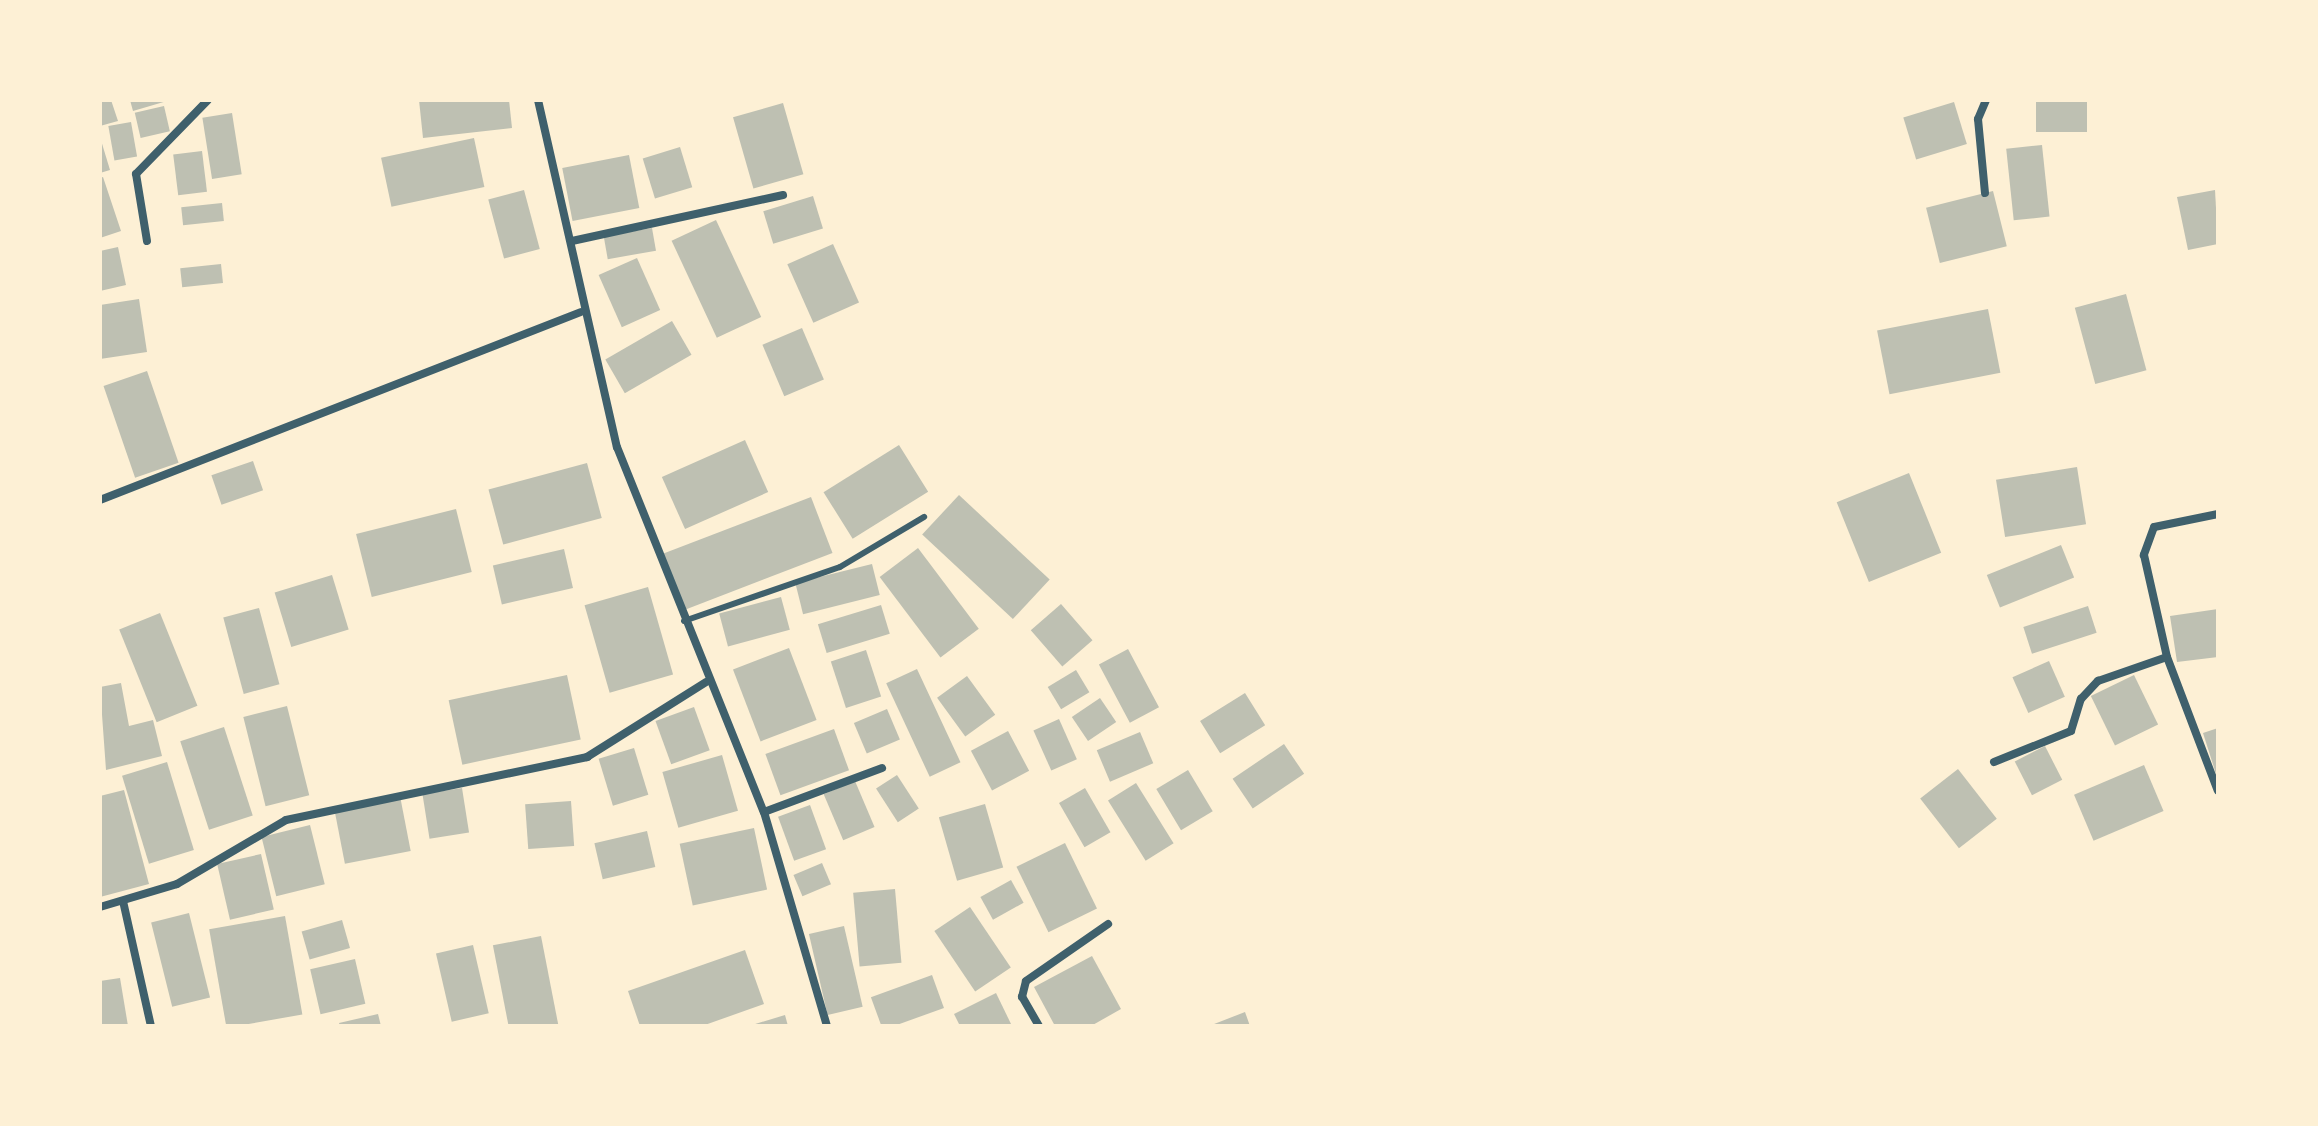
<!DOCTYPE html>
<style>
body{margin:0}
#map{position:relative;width:2318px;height:1126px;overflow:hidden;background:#fdf0d5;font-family:Cabin,sans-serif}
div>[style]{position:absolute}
.building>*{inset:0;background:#bec0b2;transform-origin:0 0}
.service>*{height:6px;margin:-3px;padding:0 3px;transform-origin:3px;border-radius:3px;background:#3f606c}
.minor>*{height:8px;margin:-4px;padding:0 4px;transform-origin:4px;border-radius:4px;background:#3f606c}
span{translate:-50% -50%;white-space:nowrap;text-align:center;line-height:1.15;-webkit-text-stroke:8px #fdf0d5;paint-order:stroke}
.frame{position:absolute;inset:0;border:102px solid #fdf0d5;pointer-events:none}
</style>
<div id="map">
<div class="building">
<i style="clip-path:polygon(100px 100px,111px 100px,118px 121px,100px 126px)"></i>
<i style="clip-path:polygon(130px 100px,167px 100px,167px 101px,133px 111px)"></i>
<i style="clip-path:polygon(419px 100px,509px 100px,512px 128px,423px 138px)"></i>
<i style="left:2036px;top:100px;width:51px;height:32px"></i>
<i style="left:1954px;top:102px;width:44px;height:53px;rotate:73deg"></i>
<i style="left:783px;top:103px;width:74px;height:52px;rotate:74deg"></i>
<i style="left:164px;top:106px;width:26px;height:30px;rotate:77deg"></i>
<i style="left:232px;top:113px;width:62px;height:30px;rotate:81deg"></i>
<i style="left:131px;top:122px;width:35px;height:23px;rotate:80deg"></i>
<i style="clip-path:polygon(100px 137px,110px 170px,100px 173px)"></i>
<i style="left:474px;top:138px;width:50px;height:95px;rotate:78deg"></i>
<i style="left:2042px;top:145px;width:72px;height:36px;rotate:84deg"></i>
<i style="left:680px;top:147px;width:42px;height:39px;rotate:73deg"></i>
<i style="left:202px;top:151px;width:41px;height:29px;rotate:83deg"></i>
<i style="left:629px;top:155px;width:54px;height:68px;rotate:79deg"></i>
<i style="clip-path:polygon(103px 177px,121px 231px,100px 238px,100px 178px)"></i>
<i style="left:524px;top:190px;width:61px;height:37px;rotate:75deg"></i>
<i style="clip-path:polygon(2215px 190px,2218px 244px,2188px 250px,2177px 197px)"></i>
<i style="left:1993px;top:191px;width:57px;height:69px;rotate:76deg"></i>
<i style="left:813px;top:196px;width:34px;height:52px;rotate:73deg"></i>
<i style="left:222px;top:203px;width:18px;height:41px;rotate:84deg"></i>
<i style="left:716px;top:220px;width:107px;height:49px;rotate:65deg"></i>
<i style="left:652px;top:228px;width:23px;height:49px;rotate:80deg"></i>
<i style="left:833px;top:244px;width:64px;height:50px;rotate:66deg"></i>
<i style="clip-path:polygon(118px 247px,126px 285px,100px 291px,100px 251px)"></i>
<i style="left:637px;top:258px;width:57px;height:42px;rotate:66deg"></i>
<i style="left:221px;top:264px;width:19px;height:41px;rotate:84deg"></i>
<i style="left:2126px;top:294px;width:79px;height:53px;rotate:75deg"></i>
<i style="clip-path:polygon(139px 299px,147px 352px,100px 359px,100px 305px)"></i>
<i style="left:1988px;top:309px;width:65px;height:113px;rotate:79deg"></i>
<i style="left:672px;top:321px;width:39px;height:77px;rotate:60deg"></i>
<i style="left:802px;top:328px;width:56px;height:43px;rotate:67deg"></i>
<i style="left:147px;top:371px;width:97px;height:46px;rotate:71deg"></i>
<i style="left:745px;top:440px;width:57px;height:91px;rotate:66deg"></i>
<i style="left:899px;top:445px;width:55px;height:89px;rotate:58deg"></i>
<i style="left:253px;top:461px;width:31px;height:44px;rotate:71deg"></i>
<i style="left:587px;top:463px;width:57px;height:102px;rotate:75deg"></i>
<i style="left:2077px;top:467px;width:58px;height:82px;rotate:81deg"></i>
<i style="left:1909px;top:473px;width:86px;height:78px;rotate:68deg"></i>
<i style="left:959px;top:495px;width:124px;height:54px;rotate:43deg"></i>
<i style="left:811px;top:497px;width:60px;height:158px;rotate:69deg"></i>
<i style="left:456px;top:509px;width:65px;height:103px;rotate:76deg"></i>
<i style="left:2061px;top:545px;width:35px;height:80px;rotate:68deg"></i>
<i style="left:918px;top:548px;width:101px;height:48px;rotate:53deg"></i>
<i style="left:564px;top:549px;width:40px;height:73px;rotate:77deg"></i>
<i style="left:872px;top:564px;width:32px;height:79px;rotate:76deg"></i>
<i style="left:332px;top:575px;width:57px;height:60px;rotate:73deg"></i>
<i style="left:648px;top:587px;width:91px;height:66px;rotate:74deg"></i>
<i style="left:781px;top:597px;width:34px;height:64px;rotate:75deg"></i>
<i style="left:1061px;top:604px;width:48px;height:40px;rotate:49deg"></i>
<i style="left:881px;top:605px;width:30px;height:66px;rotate:73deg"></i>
<i style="left:2088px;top:606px;width:28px;height:68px;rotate:72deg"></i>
<i style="left:259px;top:608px;width:79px;height:37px;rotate:75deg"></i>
<i style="clip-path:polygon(2218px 609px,2218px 657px,2177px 662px,2170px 616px)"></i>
<i style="left:160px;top:613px;width:100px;height:44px;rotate:68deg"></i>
<i style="left:789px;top:648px;width:77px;height:60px;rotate:69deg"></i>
<i style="left:1128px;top:649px;width:66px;height:33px;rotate:62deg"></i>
<i style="left:866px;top:650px;width:49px;height:37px;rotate:72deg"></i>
<i style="left:2049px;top:661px;width:39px;height:40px;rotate:66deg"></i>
<i style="left:917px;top:669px;width:103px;height:34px;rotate:65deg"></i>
<i style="left:1076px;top:670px;width:26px;height:33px;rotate:59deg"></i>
<i style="left:567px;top:675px;width:66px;height:121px;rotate:78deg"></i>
<i style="left:2134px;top:675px;width:55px;height:48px;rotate:64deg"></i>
<i style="left:967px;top:676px;width:48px;height:37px;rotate:54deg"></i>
<i style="clip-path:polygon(121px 683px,129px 726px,153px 720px,162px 756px,106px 770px,100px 687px)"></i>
<i style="left:1245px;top:693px;width:38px;height:53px;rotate:58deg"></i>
<i style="left:1100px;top:698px;width:29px;height:34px;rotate:56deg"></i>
<i style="left:287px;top:706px;width:92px;height:45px;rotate:76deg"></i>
<i style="left:694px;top:707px;width:46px;height:41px;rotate:70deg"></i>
<i style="left:887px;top:709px;width:33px;height:36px;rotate:67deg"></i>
<i style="left:1059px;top:719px;width:44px;height:28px;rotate:66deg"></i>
<i style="left:224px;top:727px;width:93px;height:46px;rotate:72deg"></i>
<i style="clip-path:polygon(2218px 728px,2218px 777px,2217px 777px,2203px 733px)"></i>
<i style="left:834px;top:729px;width:44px;height:73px;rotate:70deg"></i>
<i style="left:1008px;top:731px;width:45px;height:42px;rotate:62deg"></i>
<i style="left:1140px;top:732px;width:34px;height:47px;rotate:67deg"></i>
<i style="left:1284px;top:744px;width:36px;height:62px;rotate:56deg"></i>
<i style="left:2045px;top:746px;width:38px;height:34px;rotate:63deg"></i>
<i style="left:634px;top:748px;width:49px;height:37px;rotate:73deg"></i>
<i style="left:722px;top:755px;width:58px;height:62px;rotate:74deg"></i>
<i style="left:167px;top:762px;width:92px;height:47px;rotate:73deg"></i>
<i style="left:2144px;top:765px;width:50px;height:76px;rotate:67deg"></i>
<i style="left:1958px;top:769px;width:63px;height:48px;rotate:52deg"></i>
<i style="left:1188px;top:770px;width:48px;height:37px;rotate:59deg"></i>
<i style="left:897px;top:775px;width:40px;height:25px;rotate:57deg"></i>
<i style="left:855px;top:781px;width:50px;height:34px;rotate:67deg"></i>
<i style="left:1136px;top:783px;width:71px;height:33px;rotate:58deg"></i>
<i style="left:462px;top:788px;width:45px;height:40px;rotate:81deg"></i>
<i style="left:1085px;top:788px;width:51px;height:30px;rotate:60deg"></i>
<i style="clip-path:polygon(124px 790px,149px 884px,100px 897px,100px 796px)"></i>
<i style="left:400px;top:796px;width:56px;height:67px;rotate:79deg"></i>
<i style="left:571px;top:801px;width:45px;height:46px;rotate:86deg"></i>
<i style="left:985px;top:804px;width:66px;height:48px;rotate:74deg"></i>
<i style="left:810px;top:805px;width:47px;height:34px;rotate:70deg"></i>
<i style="left:310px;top:825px;width:61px;height:50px;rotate:76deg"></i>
<i style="left:754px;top:828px;width:63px;height:76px;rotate:78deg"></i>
<i style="left:647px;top:831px;width:37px;height:54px;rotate:77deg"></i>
<i style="left:1065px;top:843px;width:73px;height:54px;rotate:64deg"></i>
<i style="left:261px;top:854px;width:57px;height:45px;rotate:77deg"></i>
<i style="left:822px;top:863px;width:23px;height:31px;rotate:67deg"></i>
<i style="left:1011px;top:880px;width:26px;height:35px;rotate:61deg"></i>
<i style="left:895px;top:889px;width:74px;height:42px;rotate:85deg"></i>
<i style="left:970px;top:907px;width:73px;height:43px;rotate:56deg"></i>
<i style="left:189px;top:913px;width:87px;height:39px;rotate:76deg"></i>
<i style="left:285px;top:916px;width:100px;height:77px;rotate:80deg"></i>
<i style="left:342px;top:920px;width:29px;height:42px;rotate:74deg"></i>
<i style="left:844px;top:926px;width:83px;height:36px;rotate:77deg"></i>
<i style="left:541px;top:936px;width:90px;height:49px;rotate:79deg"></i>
<i style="left:473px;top:945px;width:70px;height:38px;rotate:77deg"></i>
<i style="clip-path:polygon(745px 950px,764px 1004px,702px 1026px,640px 1026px,628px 991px)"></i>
<i style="clip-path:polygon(1092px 956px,1121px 1009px,1091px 1026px,1055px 1026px,1034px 987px)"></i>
<i style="left:355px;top:959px;width:46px;height:46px;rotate:77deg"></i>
<i style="left:932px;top:975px;width:35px;height:65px;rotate:70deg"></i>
<i style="clip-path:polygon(120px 978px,128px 1026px,100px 1026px,100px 981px)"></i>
<i style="clip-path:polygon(996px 993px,1012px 1026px,960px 1026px,954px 1014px)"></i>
<i style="clip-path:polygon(1245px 1012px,1250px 1026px,1209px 1026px)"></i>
<i style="clip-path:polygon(378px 1014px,381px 1026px,340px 1026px,339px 1023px)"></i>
<i style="clip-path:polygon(785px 1015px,788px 1026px,752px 1026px,752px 1025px)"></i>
</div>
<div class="service">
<i style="left:684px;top:621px;width:165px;rotate:-19.1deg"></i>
<i style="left:840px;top:567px;width:98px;rotate:-30.8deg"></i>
</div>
<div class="minor">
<i style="left:538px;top:100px;width:356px;rotate:77.2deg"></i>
<i style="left:617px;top:447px;width:393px;rotate:68.1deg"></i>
<i style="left:764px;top:812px;width:223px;rotate:73.6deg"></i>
<i style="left:1985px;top:193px;width:74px;rotate:-95.4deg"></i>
<i style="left:1978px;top:119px;width:21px;rotate:-67deg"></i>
<i style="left:147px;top:241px;width:68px;rotate:-99.3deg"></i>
<i style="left:136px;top:174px;width:103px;rotate:-45.8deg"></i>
<i style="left:572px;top:241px;width:216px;rotate:-12.3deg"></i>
<i style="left:100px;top:500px;width:516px;rotate:-21.35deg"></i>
<i style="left:2218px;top:514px;width:65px;rotate:168.5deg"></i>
<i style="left:2154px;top:527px;width:30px;rotate:110deg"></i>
<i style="left:2144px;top:555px;width:105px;rotate:77.3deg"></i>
<i style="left:2167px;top:657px;width:143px;rotate:69.2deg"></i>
<i style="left:1994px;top:762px;width:83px;rotate:-21.9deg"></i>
<i style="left:2071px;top:731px;width:34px;rotate:-73deg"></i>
<i style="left:2081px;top:699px;width:25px;rotate:-47deg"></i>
<i style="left:2098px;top:681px;width:73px;rotate:-19.2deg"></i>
<i style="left:764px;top:812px;width:126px;rotate:-20.4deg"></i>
<i style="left:123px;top:901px;width:128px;rotate:77.4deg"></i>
<i style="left:100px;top:907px;width:80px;rotate:-16.6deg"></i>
<i style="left:177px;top:884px;width:126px;rotate:-30.4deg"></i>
<i style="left:286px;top:820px;width:308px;rotate:-11.8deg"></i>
<i style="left:587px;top:757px;width:141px;rotate:-32.2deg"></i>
<i style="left:1039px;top:1026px;width:34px;rotate:-120deg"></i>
<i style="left:1022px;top:997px;width:16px;rotate:-76deg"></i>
<i style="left:1026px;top:981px;width:100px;rotate:-34.8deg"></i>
</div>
<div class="frame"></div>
</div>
